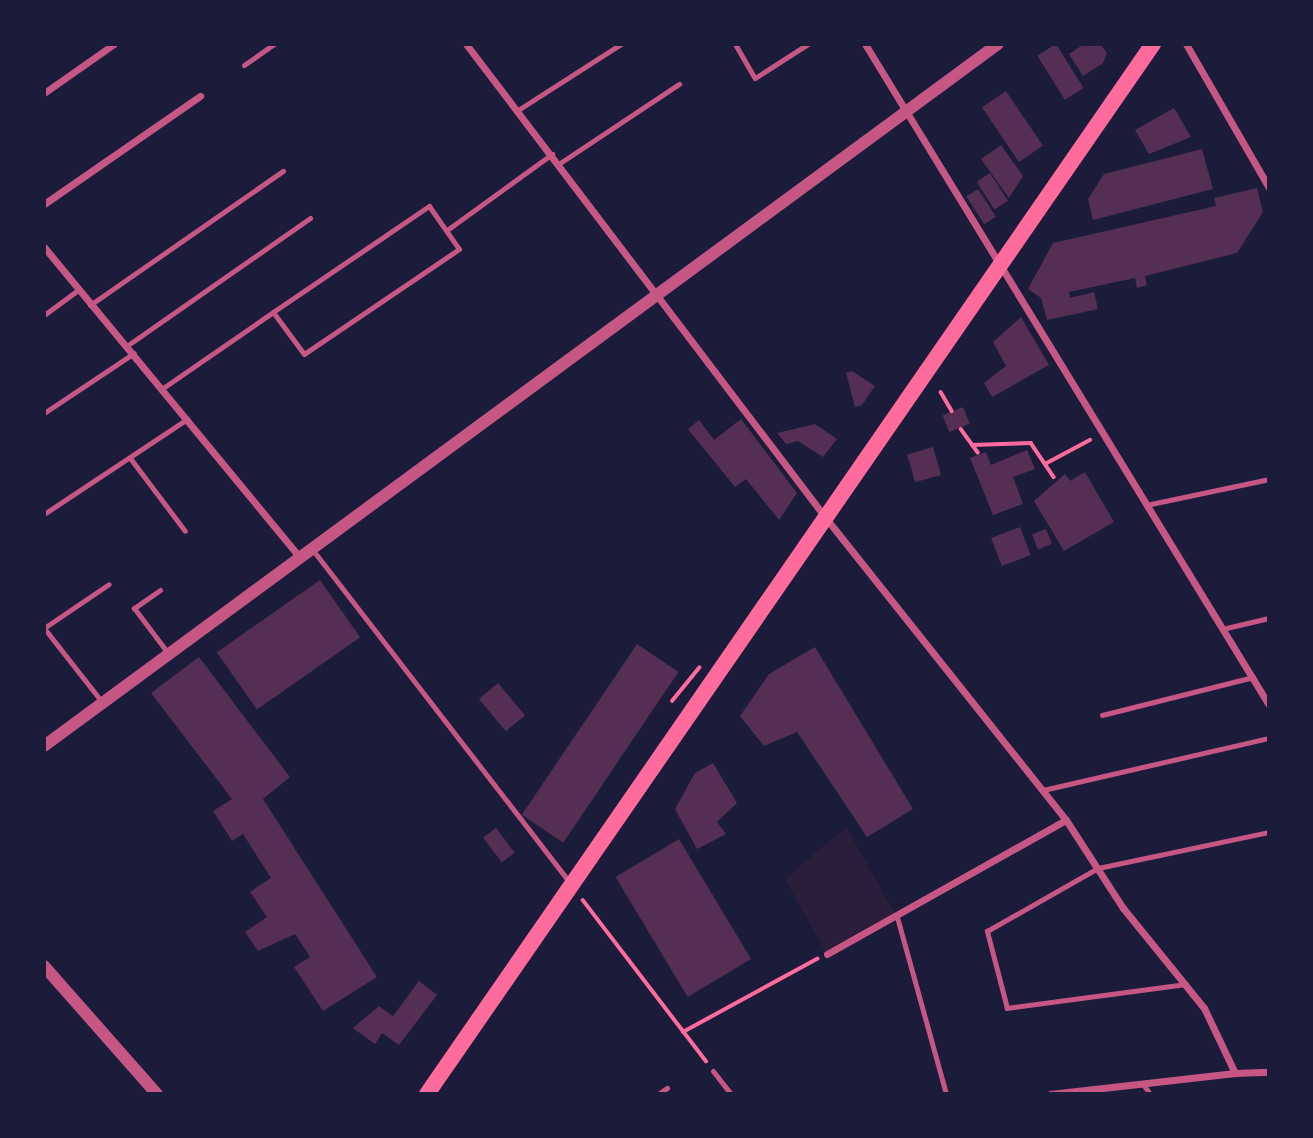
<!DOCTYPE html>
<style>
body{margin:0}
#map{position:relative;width:1313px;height:1138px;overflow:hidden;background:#1b1b3a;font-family:Montserrat,sans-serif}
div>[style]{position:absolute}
.green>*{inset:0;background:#2a1e3b}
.building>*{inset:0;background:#542f53;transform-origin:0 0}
.path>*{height:3.5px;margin:-1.75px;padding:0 1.75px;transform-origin:1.75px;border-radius:1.75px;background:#ff6b9d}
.service>*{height:5px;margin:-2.5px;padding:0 2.5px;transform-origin:2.5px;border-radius:2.5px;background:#c65784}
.minor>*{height:7px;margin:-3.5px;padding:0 3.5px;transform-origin:3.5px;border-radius:3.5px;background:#c65784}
.tertiary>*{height:12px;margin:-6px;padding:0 6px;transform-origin:6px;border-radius:6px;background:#c65784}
.primary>*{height:16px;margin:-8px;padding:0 8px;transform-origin:8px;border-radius:8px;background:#ff6b9d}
span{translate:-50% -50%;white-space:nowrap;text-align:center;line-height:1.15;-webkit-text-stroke:6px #1b1b3a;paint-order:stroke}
.frame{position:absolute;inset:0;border:46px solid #1b1b3a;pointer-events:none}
</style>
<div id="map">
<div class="green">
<i style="clip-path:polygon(846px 827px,897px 917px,827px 954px,785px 879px)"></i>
</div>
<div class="building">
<i style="left:1056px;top:44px;width:52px;height:22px;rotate:58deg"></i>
<i style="clip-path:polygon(1084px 44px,1100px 44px,1107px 53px,1103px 63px,1083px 76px,1069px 54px)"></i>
<i style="left:1006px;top:91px;width:66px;height:29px;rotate:56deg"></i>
<i style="clip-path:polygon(1174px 108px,1191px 137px,1149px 154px,1135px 130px)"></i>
<i style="clip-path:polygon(1001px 145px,1023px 176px,1009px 198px,981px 159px)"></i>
<i style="clip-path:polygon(1202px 149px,1213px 189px,1093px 220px,1088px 199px,1104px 174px)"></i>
<i style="left:990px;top:173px;width:33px;height:16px;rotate:57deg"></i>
<i style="clip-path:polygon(1257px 188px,1263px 212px,1237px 253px,1145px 276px,1147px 285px,1137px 288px,1135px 278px,1069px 292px,1070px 298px,1094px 292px,1098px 309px,1047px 320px,1041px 298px,1028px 289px,1053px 243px,1216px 206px,1214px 198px)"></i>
<i style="left:978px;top:189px;width:33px;height:14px;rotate:57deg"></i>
<i style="clip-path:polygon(1021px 317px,1049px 365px,992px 397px,984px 383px,1006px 366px,993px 342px)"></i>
<i style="clip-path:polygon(852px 371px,875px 386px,862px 405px,855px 407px,846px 373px)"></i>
<i style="left:963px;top:407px;width:18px;height:22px;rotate:68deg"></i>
<i style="clip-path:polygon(741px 419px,797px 493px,779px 520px,746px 479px,735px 487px,688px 429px,699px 420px,714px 440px)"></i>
<i style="clip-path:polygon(815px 424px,837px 439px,823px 457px,798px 441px,786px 444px,777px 433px)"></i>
<i style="left:933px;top:447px;width:29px;height:27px;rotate:74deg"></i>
<i style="clip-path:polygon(1027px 450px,1035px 469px,1013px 477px,1023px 504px,993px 515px,970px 458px,986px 452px,991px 465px)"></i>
<i style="clip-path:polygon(1085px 472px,1114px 522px,1064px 551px,1034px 501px,1065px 474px,1070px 481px)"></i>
<i style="left:1020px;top:527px;width:30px;height:31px;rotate:69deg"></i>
<i style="left:1046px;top:529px;width:16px;height:15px;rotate:68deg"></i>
<i style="left:320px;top:580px;width:70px;height:126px;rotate:55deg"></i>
<i style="left:637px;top:644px;width:50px;height:206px;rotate:34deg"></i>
<i style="clip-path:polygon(815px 647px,913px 809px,867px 837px,797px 732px,764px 746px,740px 716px,769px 674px)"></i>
<i style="clip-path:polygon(199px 657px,290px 777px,263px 799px,377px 977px,323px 1011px,294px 967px,310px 957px,295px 934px,258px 951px,245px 932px,267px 917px,250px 892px,271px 878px,243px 834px,232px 841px,213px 811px,232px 799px,151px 693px)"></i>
<i style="left:498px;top:683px;width:42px;height:25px;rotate:50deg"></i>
<i style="clip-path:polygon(713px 763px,737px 803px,717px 822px,726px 834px,697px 849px,675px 809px,695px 773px)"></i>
<i style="left:496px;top:828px;width:31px;height:16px;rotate:53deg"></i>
<i style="left:679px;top:839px;width:140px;height:74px;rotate:59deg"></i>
<i style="clip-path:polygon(419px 981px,437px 995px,399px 1045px,382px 1033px,375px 1044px,353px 1028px,379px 1006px,393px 1016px)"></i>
</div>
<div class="path">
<i style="left:941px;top:392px;width:22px;rotate:60deg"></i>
<i style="left:961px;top:429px;width:29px;rotate:54deg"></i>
<i style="left:972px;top:445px;width:59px;rotate:-1.9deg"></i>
<i style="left:1031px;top:443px;width:41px;rotate:55.9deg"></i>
<i style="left:1045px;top:464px;width:51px;rotate:-28.1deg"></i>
<i style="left:672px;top:701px;width:43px;rotate:-50.7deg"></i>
<i style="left:583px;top:900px;width:203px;rotate:52.6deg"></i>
<i style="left:683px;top:1032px;width:153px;rotate:-28.6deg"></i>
</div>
<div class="service">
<i style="left:735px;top:44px;width:39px;rotate:60deg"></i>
<i style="left:755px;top:78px;width:63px;rotate:-32.7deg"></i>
<i style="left:244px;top:65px;width:37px;rotate:-35deg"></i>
<i style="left:518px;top:110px;width:122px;rotate:-32.7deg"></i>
<i style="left:560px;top:163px;width:143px;rotate:-33.6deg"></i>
<i style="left:447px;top:230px;width:130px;rotate:-35.9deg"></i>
<i style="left:90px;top:305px;width:235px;rotate:-34.8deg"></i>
<i style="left:44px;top:315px;width:42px;rotate:-36.3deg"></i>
<i style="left:128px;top:345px;width:222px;rotate:-34.9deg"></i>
<i style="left:163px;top:388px;width:134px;rotate:-34.6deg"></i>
<i style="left:273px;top:312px;width:189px;rotate:-34.2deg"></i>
<i style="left:429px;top:206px;width:52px;rotate:55.1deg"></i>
<i style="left:459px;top:249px;width:187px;rotate:145.9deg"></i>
<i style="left:304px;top:354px;width:52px;rotate:-126.4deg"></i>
<i style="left:44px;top:413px;width:108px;rotate:-33.7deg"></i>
<i style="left:130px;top:458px;width:91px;rotate:53deg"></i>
<i style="left:1146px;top:505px;width:126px;rotate:-11.9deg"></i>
<i style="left:44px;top:514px;width:172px;rotate:-33.6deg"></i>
<i style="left:312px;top:549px;width:421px;rotate:52.3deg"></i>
<i style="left:160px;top:590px;width:32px;rotate:145deg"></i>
<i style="left:134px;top:608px;width:56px;rotate:52.9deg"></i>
<i style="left:1222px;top:629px;width:48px;rotate:-13.2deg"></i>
<i style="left:102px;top:702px;width:94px;rotate:-128.1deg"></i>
<i style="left:44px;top:628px;width:78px;rotate:-34.1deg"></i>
<i style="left:1102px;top:715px;width:156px;rotate:-14.1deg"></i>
<i style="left:1043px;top:790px;width:232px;rotate:-13deg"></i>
<i style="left:897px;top:917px;width:184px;rotate:74.5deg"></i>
<i style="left:1186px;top:984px;width:181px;rotate:172.4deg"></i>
<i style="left:1007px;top:1008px;width:80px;rotate:-104.6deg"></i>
<i style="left:987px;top:931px;width:128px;rotate:-29.6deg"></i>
<i style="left:1098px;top:868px;width:175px;rotate:-11.9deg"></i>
<i style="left:713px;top:1071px;width:29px;rotate:52deg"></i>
<i style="left:1143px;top:1084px;width:12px;rotate:55deg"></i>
<i style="left:658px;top:1094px;width:11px;rotate:-34deg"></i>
</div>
<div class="minor">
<i style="left:466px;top:44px;width:594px;rotate:52.8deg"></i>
<i style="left:825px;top:517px;width:387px;rotate:51.5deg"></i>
<i style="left:1066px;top:820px;width:105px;rotate:57.1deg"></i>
<i style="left:1123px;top:908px;width:129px;rotate:51deg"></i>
<i style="left:1204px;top:1008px;width:72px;rotate:64.5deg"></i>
<i style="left:1235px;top:1073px;width:186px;rotate:173.5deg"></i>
<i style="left:865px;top:44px;width:775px;rotate:58.57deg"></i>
<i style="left:1186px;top:44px;width:166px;rotate:60deg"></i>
<i style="left:44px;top:93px;width:85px;rotate:-35deg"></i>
<i style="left:44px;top:204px;width:190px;rotate:-34.7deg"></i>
<i style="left:44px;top:247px;width:401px;rotate:50.5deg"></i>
<i style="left:827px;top:954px;width:274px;rotate:-29.3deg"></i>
<i style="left:1235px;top:1073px;width:34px;rotate:-2deg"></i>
</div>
<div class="tertiary">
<i style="left:44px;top:746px;width:1184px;rotate:-36.35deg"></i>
<i style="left:44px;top:966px;width:171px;rotate:48.6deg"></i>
</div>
<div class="primary">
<i style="left:427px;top:1094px;width:1277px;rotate:-55.34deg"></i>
</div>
<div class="frame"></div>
</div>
